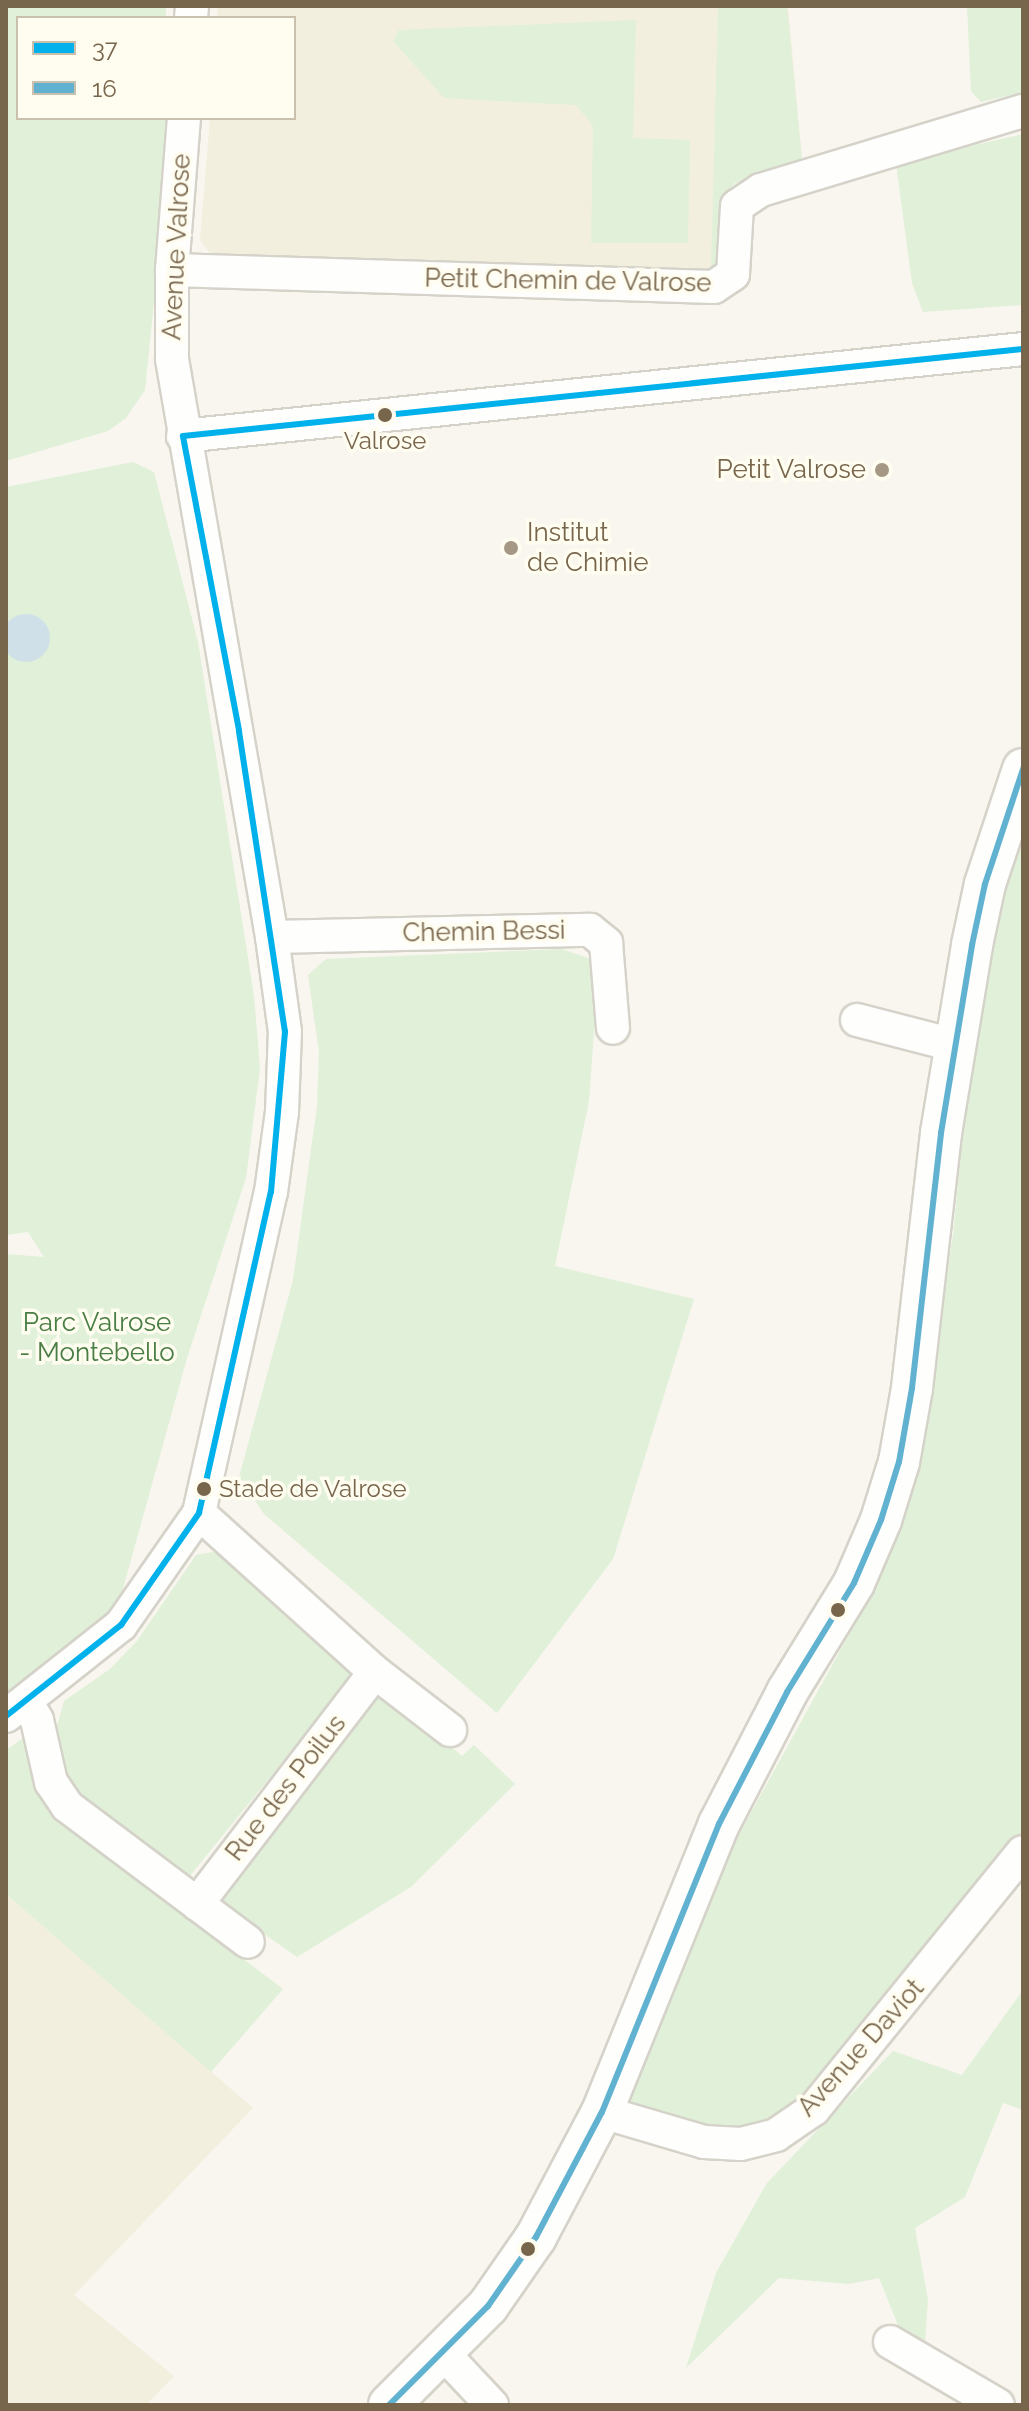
<!DOCTYPE html>
<style>
body{margin:0}
#map{position:relative;width:1029px;height:2411px;overflow:hidden;background:#f8f6ee;font-family:Raleway,sans-serif}
div>[style]{position:absolute}
.residential>*{inset:0;background:#f3efde}
.green>*{inset:0;background:#e0f0d9}
.water>*{inset:0;background:#cfe0e9}
.round{border-radius:50%}
.roads{filter:drop-shadow(2px 0 #d5d2c9) drop-shadow(-2px 0 #d5d2c9) drop-shadow(0 2px #d5d2c9) drop-shadow(0 -2px #d5d2c9)}
.minor>*{height:32px;margin:-16px;padding:0 16px;transform-origin:16px;border-radius:16px;background:#fefefc}
.tertiary>*{height:40px;margin:-20px;padding:0 20px;transform-origin:20px;border-radius:20px;background:#fefefc}
.bus-1>*{height:6px;margin:-3px;padding:0 3px;transform-origin:3px;border-radius:3px;background:#00b1eb}
.bus-2>*{height:6px;margin:-3px;padding:0 3px;transform-origin:3px;border-radius:3px;background:#61b2d1}
.dots>*{width:22px;height:22px;translate:-50% -50%;box-sizing:border-box;border:4px solid #fffcf0;border-radius:50%}
span{translate:-50% -50%;white-space:nowrap;text-align:center;line-height:1.15;-webkit-text-stroke:7px #fffcf0;paint-order:stroke}
.bus-label{font-size:24px;color:#78664c}
.left{translate:0 -50%;text-align:left}
.street-label{font-size:26px;color:#78664c}
.poi-label{font-size:26px;color:#78664c}
.right{translate:-100% -50%;text-align:right}
.park-label{font-size:26px;color:#487d43}
.frame{position:absolute;inset:0;border:8px solid #78664c;pointer-events:none}
.legend{position:absolute;left:16px;top:16px;width:280px;height:104px;box-sizing:border-box;background:#fffcf0;border:2px solid #c9c0ae;margin:0;padding:10px 14px;list-style:none;font-size:24px;color:#78664c}
.legend li{display:flex;align-items:center;gap:16px;height:40px}
.legend b{width:40px;border:2px solid #c9c0ae}
</style>
<div id="map">
<div class="residential">
<i style="clip-path:polygon(218px 6px,788px 6px,803px 170px,735px 183px,721px 198px,720px 267px,707px 276px,217px 263px,200px 240px,210px 118px,294px 118px,294px 18px,217px 18px)"></i>
<i style="clip-path:polygon(6px 1894px,253px 2108px,74px 2295px,174px 2376px,146px 2405px,6px 2405px)"></i>
</div>
<div class="green">
<i style="clip-path:polygon(6px 6px,166px 6px,166px 18px,18px 18px,18px 118px,165px 118px,164px 203px,145px 390px,126px 418px,108px 431px,6px 461px)"></i>
<i style="clip-path:polygon(718px 6px,787px 6px,803px 170px,735px 183px,721px 198px,720px 267px,711px 268px)"></i>
<i style="clip-path:polygon(967px 6px,1023px 6px,1023px 92px,981px 102px,971px 91px)"></i>
<i style="clip-path:polygon(636px 20px,633px 138px,690px 140px,688px 243px,591px 243px,593px 126px,576px 105px,444px 98px,393px 41px,399px 30px)"></i>
<i style="clip-path:polygon(1023px 134px,1023px 305px,923px 312px,912px 283px,896px 163px)"></i>
<i style="clip-path:polygon(133px 462px,154px 472px,198px 642px,254px 996px,260px 1068px,246px 1178px,187px 1358px,119px 1603px,6px 1704px,6px 1254px,44px 1257px,28px 1232px,6px 1235px,6px 487px)"></i>
<i style="clip-path:polygon(1023px 806px,1023px 1838px,933px 1955px,774px 2127px,746px 2134px,642px 2118px,628px 2100px,731px 1849px,862px 1611px,905px 1505px,925px 1419px,953px 1235px,971px 1052px)"></i>
<i style="clip-path:polygon(562px 949px,599px 962px,589px 1101px,555px 1266px,694px 1299px,613px 1559px,497px 1713px,264px 1514px,239px 1477px,293px 1280px,317px 1106px,319px 1052px,308px 975px,326px 959px)"></i>
<i style="clip-path:polygon(219px 1551px,353px 1665px,353px 1675px,189px 1877px,62px 1789px,54px 1737px,64px 1701px,110px 1669px,137px 1641px,196px 1555px)"></i>
<i style="clip-path:polygon(387px 1693px,462px 1756px,474px 1745px,515px 1784px,411px 1887px,297px 1957px,212px 1897px,376px 1696px)"></i>
<i style="clip-path:polygon(25px 1737px,34px 1741px,34px 1786px,49px 1812px,283px 1989px,211px 2072px,6px 1894px,6px 1750px)"></i>
<i style="clip-path:polygon(1023px 1990px,1023px 2110px,1003px 2103px,965px 2197px,915px 2228px,928px 2300px,925px 2341px,900px 2330px,879px 2278px,849px 2284px,779px 2278px,686px 2368px,716px 2273px,767px 2183px,893px 2051px,962px 2075px)"></i>
</div>
<div class="water">
<i class="round" style="left:2px;top:614px;width:48px;height:48px"></i>
</div>
<div class="roads">
<div class="minor">
<i style="left:191px;top:18px;width:12px;rotate:-85deg"></i>
<i style="left:172px;top:270px;width:542px;rotate:1.8deg"></i>
<i style="left:714px;top:287px;width:23px;rotate:-34deg"></i>
<i style="left:733px;top:274px;width:68px;rotate:-86.6deg"></i>
<i style="left:737px;top:206px;width:29px;rotate:-34deg"></i>
<i style="left:761px;top:190px;width:274px;rotate:-16.8deg"></i>
<i style="left:183px;top:436px;width:844px;rotate:-5.91deg"></i>
<i style="left:272px;top:937px;width:318px;rotate:-1.3deg"></i>
<i style="left:590px;top:930px;width:21px;rotate:39deg"></i>
<i style="left:606px;top:943px;width:85px;rotate:85.3deg"></i>
<i style="left:857px;top:1020px;width:100px;rotate:14.5deg"></i>
<i style="left:199px;top:1513px;width:237px;rotate:42.1deg"></i>
<i style="left:375px;top:1672px;width:95px;rotate:37.7deg"></i>
<i style="left:26px;top:1701px;width:22px;rotate:60deg"></i>
<i style="left:37px;top:1720px;width:64px;rotate:77.3deg"></i>
<i style="left:51px;top:1782px;width:29px;rotate:56deg"></i>
<i style="left:67px;top:1806px;width:226px;rotate:36.9deg"></i>
<i style="left:6px;top:1716px;width:147px;rotate:-38.4deg"></i>
<i style="left:121px;top:1625px;width:136px;rotate:-55.1deg"></i>
<i style="left:199px;top:1513px;width:329px;rotate:-77.4deg"></i>
<i style="left:271px;top:1192px;width:81px;rotate:-82.2deg"></i>
<i style="left:282px;top:1112px;width:80px;rotate:-87.9deg"></i>
<i style="left:285px;top:1032px;width:96px;rotate:-97.8deg"></i>
<i style="left:272px;top:937px;width:587px;rotate:-99.82deg"></i>
<i style="left:172px;top:359px;width:89px;rotate:-90deg"></i>
<i style="left:172px;top:270px;width:152px;rotate:-85.5deg"></i>
<i style="left:197px;top:1904px;width:292px;rotate:-52.5deg"></i>
<i style="left:602px;top:2112px;width:106px;rotate:16.4deg"></i>
<i style="left:704px;top:2142px;width:37px;rotate:3deg"></i>
<i style="left:741px;top:2144px;width:36px;rotate:-14deg"></i>
<i style="left:776px;top:2135px;width:46px;rotate:-34.4deg"></i>
<i style="left:814px;top:2109px;width:331px;rotate:-50.9deg"></i>
<i style="left:890px;top:2342px;width:125px;rotate:30.3deg"></i>
<i style="left:442px;top:2352px;width:73px;rotate:46.7deg"></i>
</div>
<div class="tertiary">
<i style="left:389px;top:2405px;width:140px;rotate:-45deg"></i>
<i style="left:488px;top:2306px;width:84px;rotate:-55.2deg"></i>
<i style="left:536px;top:2237px;width:141px;rotate:-62.2deg"></i>
<i style="left:602px;top:2112px;width:311px;rotate:-67.9deg"></i>
<i style="left:719px;top:1824px;width:148px;rotate:-62.7deg"></i>
<i style="left:787px;top:1692px;width:128px;rotate:-58.4deg"></i>
<i style="left:854px;top:1583px;width:69px;rotate:-66.8deg"></i>
<i style="left:881px;top:1520px;width:61px;rotate:-72.8deg"></i>
<i style="left:899px;top:1462px;width:75px;rotate:-80deg"></i>
<i style="left:912px;top:1388px;width:257px;rotate:-83.5deg"></i>
<i style="left:941px;top:1133px;width:191px;rotate:-80.6deg"></i>
<i style="left:972px;top:945px;width:62px;rotate:-78deg"></i>
<i style="left:985px;top:884px;width:121px;rotate:-71.7deg"></i>
</div>
</div>
<div class="bus-1">
<i style="left:183px;top:436px;width:844px;rotate:-5.91deg"></i>
<i style="left:6px;top:1716px;width:147px;rotate:-38.4deg"></i>
<i style="left:121px;top:1625px;width:136px;rotate:-55.1deg"></i>
<i style="left:199px;top:1513px;width:329px;rotate:-77.4deg"></i>
<i style="left:271px;top:1192px;width:161px;rotate:-85deg"></i>
<i style="left:285px;top:1032px;width:305px;rotate:-98.7deg"></i>
<i style="left:239px;top:730px;width:299px;rotate:-100.8deg"></i>
</div>
<div class="bus-2">
<i style="left:389px;top:2405px;width:140px;rotate:-45deg"></i>
<i style="left:488px;top:2306px;width:84px;rotate:-55.2deg"></i>
<i style="left:536px;top:2237px;width:141px;rotate:-62.2deg"></i>
<i style="left:602px;top:2112px;width:311px;rotate:-67.9deg"></i>
<i style="left:719px;top:1824px;width:148px;rotate:-62.7deg"></i>
<i style="left:787px;top:1692px;width:128px;rotate:-58.4deg"></i>
<i style="left:854px;top:1583px;width:69px;rotate:-66.8deg"></i>
<i style="left:881px;top:1520px;width:61px;rotate:-72.8deg"></i>
<i style="left:899px;top:1462px;width:75px;rotate:-80deg"></i>
<i style="left:912px;top:1388px;width:257px;rotate:-83.5deg"></i>
<i style="left:941px;top:1133px;width:191px;rotate:-80.6deg"></i>
<i style="left:972px;top:945px;width:62px;rotate:-78deg"></i>
<i style="left:985px;top:884px;width:121px;rotate:-71.7deg"></i>
</div>
<div class="dots">
<i style="left:385px;top:415px;background:#78664c"></i>
<i style="left:882px;top:470px;background:#a59885"></i>
<i style="left:511px;top:548px;background:#a59885"></i>
<i style="left:204px;top:1489px;background:#78664c"></i>
<i style="left:838px;top:1610px;background:#78664c"></i>
<i style="left:528px;top:2249px;background:#78664c"></i>
</div>
<div class="bus-label">
<span style="left:385px;top:441px">Valrose</span>
<span class="left" style="left:219px;top:1489px">Stade de Valrose</span>
</div>
<div class="street-label">
<span style="left:177px;top:247px;rotate:-87deg">Avenue Valrose</span>
<span style="left:568px;top:281px;rotate:1deg">Petit Chemin de Valrose</span>
<span style="left:484px;top:932px;rotate:-1deg">Chemin Bessi</span>
<span style="left:286px;top:1788px;rotate:-52deg">Rue des Poilus</span>
<span style="left:861px;top:2048px;rotate:-48deg">Avenue Daviot</span>
</div>
<div class="poi-label">
<span class="right" style="left:866px;top:470px">Petit Valrose</span>
<span class="left" style="left:527px;top:548px">Institut<br>de Chimie</span>
</div>
<div class="park-label">
<span style="left:97px;top:1338px">Parc Valrose<br>- Montebello</span>
</div>
<div class="frame"></div>
<ul class="legend">
<li><b style="height:10px;background:#00b1eb"></b>37</li>
<li><b style="height:10px;background:#61b2d1"></b>16</li>
</ul>
</div>
